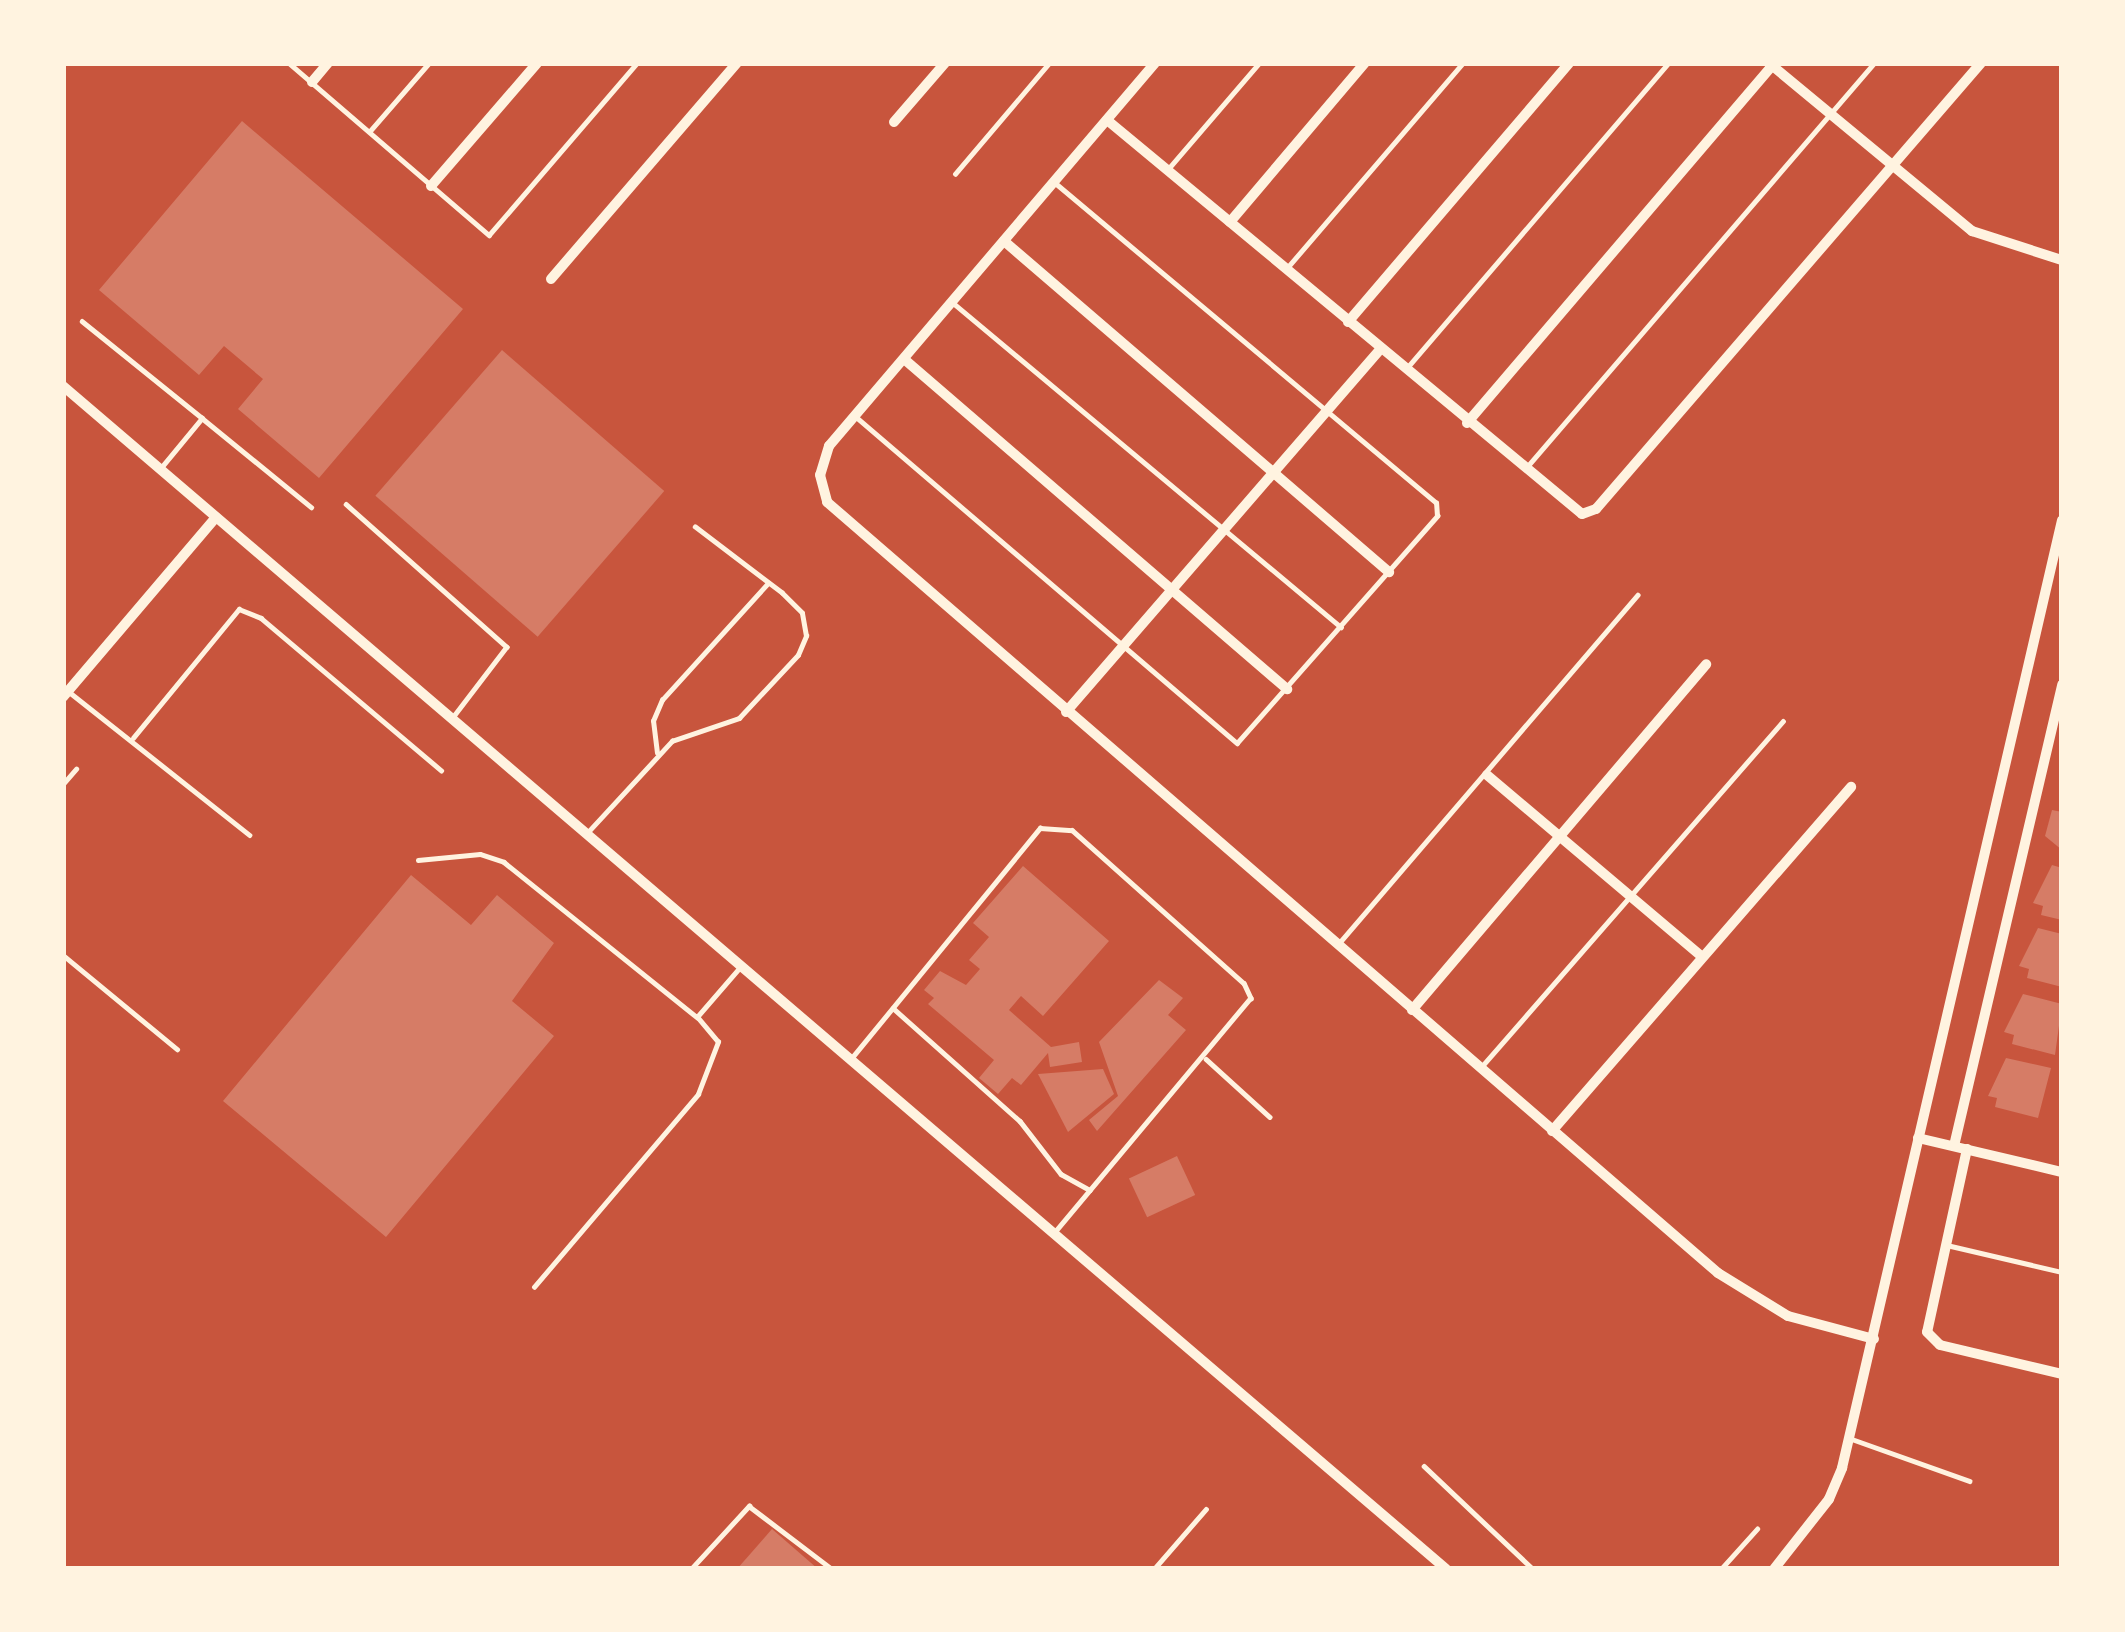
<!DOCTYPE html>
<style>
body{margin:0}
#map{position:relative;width:2125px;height:1632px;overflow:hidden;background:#c8553d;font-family:"DM Sans",sans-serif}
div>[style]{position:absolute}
.building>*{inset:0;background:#d67c66;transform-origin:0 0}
.service>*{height:4.5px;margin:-2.25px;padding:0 2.25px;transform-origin:2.25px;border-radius:2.25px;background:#fff3e0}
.minor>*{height:10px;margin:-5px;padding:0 5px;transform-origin:5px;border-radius:5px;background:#fff3e0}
span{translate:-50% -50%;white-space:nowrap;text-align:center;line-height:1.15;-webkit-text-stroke:9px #fff3e0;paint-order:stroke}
.frame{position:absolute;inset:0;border:66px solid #fff3e0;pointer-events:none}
</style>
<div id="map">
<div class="building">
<i style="clip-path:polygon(242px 121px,463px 309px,319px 478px,238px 409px,263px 379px,224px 346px,199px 375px,99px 290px)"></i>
<i style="left:502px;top:350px;width:215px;height:193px;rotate:41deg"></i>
<i style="clip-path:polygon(2052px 810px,2062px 812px,2062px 850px,2045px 836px)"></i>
<i style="clip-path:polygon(2052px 865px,2062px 868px,2062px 920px,2041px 915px,2043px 906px,2033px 903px)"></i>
<i style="clip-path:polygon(1023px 866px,1109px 941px,1043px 1016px,1021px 996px,1009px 1010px,1051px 1047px,1079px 1042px,1082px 1062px,1050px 1067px,1048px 1053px,1021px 1085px,1012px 1078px,998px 1094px,979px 1078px,994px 1060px,928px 1004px,934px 998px,924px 990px,940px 971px,966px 985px,980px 969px,969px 960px,989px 937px,973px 923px)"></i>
<i style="clip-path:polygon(411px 875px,471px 925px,497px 895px,554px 943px,512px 1001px,554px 1036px,386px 1237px,223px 1101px)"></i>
<i style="clip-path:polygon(2038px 928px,2062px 934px,2062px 987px,2027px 978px,2029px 969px,2019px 966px)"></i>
<i style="clip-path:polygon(1159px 980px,1183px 998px,1168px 1015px,1186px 1030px,1097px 1131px,1089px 1120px,1118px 1096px,1099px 1042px)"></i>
<i style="clip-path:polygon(2023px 994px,2062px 1004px,2055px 1055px,2012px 1044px,2014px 1035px,2004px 1032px)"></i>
<i style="clip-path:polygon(2006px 1058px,2051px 1068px,2038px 1118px,1995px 1107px,1997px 1098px,1988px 1096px)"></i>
<i style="clip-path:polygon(1103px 1069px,1114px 1094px,1068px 1132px,1038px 1074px)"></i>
<i style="left:1177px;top:1156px;width:43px;height:53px;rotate:65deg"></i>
<i style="clip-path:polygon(772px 1529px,818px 1569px,737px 1569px)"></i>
</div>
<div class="service">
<i style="left:289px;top:63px;width:264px;rotate:40.7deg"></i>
<i style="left:489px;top:235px;width:227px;rotate:-49.3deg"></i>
<i style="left:370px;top:131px;width:90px;rotate:-49.1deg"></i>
<i style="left:1169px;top:168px;width:138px;rotate:-49.4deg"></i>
<i style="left:955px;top:174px;width:145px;rotate:-49.7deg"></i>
<i style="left:1287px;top:268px;width:270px;rotate:-49.4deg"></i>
<i style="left:952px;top:302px;width:507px;rotate:39.88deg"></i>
<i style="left:82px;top:321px;width:154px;rotate:38.9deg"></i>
<i style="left:1406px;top:369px;width:403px;rotate:-49.4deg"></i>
<i style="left:855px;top:416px;width:503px;rotate:40.56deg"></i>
<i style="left:1237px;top:743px;width:303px;rotate:-48.6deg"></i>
<i style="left:1437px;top:516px;width:13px;rotate:-94deg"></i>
<i style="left:1436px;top:503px;width:499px;rotate:-140deg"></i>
<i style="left:1526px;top:468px;width:534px;rotate:-49.33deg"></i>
<i style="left:160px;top:469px;width:66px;rotate:-50.5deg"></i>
<i style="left:202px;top:418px;width:141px;rotate:39.2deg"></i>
<i style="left:346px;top:504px;width:215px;rotate:41.6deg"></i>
<i style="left:507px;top:647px;width:91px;rotate:127.4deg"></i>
<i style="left:63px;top:687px;width:238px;rotate:38.4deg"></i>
<i style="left:133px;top:738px;width:167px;rotate:-50.6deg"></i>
<i style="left:239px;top:609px;width:24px;rotate:22deg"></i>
<i style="left:261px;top:618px;width:236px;rotate:40.2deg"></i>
<i style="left:657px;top:753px;width:32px;rotate:-97deg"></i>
<i style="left:653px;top:721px;width:23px;rotate:-67deg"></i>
<i style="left:662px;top:700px;width:158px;rotate:-47.8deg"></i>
<i style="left:63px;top:784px;width:20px;rotate:-49deg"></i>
<i style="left:588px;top:832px;width:124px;rotate:-47.3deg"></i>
<i style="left:672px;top:741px;width:71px;rotate:-18.9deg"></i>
<i style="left:739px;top:718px;width:86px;rotate:-46.9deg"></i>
<i style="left:798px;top:655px;width:21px;rotate:-67deg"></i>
<i style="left:806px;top:636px;width:23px;rotate:-100deg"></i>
<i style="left:802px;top:613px;width:28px;rotate:-135deg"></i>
<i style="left:782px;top:593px;width:109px;rotate:-142.8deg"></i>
<i style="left:418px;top:860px;width:62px;rotate:-5.5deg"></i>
<i style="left:480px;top:854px;width:25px;rotate:18deg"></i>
<i style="left:504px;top:862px;width:248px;rotate:38.8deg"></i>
<i style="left:697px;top:1017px;width:67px;rotate:-49.2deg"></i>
<i style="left:1340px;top:942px;width:457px;rotate:-49.4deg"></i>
<i style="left:63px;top:955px;width:148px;rotate:39.5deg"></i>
<i style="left:893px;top:1008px;width:170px;rotate:41.7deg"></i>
<i style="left:1020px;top:1121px;width:67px;rotate:52.3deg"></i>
<i style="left:1061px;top:1174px;width:33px;rotate:29deg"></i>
<i style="left:1206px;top:1059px;width:86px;rotate:42.2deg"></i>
<i style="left:850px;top:1060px;width:300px;rotate:-50.7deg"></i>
<i style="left:1040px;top:828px;width:32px;rotate:4deg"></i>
<i style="left:1072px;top:830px;width:230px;rotate:41.7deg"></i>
<i style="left:1244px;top:983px;width:17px;rotate:65deg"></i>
<i style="left:1251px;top:998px;width:302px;rotate:129.9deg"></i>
<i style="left:1483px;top:1065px;width:456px;rotate:-48.9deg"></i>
<i style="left:1951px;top:1246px;width:114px;rotate:13.2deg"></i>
<i style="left:534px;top:1287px;width:253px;rotate:-49.6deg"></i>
<i style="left:698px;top:1094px;width:56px;rotate:-69deg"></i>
<i style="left:718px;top:1042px;width:33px;rotate:-130deg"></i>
<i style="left:1849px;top:1438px;width:128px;rotate:19.6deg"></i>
<i style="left:1424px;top:1466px;width:150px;rotate:43.4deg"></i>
<i style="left:691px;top:1569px;width:86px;rotate:-47.4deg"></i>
<i style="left:749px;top:1506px;width:104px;rotate:37.2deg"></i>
<i style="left:1154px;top:1569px;width:79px;rotate:-49.1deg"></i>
<i style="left:1721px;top:1569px;width:54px;rotate:-48deg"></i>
</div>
<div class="minor">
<i style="left:1155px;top:63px;width:503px;rotate:130.4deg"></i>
<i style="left:829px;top:446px;width:30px;rotate:107deg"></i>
<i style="left:820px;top:475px;width:28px;rotate:75deg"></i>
<i style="left:827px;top:502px;width:1178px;rotate:40.87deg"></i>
<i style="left:1718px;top:1273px;width:82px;rotate:31.6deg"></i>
<i style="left:1788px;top:1316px;width:89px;rotate:15deg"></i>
<i style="left:1769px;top:63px;width:264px;rotate:39.6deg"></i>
<i style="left:1972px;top:231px;width:95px;rotate:17.9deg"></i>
<i style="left:312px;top:82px;width:25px;rotate:-50deg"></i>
<i style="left:1107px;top:120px;width:617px;rotate:39.67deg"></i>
<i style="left:1582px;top:514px;width:15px;rotate:-20deg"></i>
<i style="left:1596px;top:509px;width:589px;rotate:-49.2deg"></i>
<i style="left:894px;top:122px;width:78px;rotate:-49.2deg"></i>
<i style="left:431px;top:186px;width:162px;rotate:-49.2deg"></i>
<i style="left:1230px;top:222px;width:209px;rotate:-49.7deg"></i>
<i style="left:1004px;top:241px;width:508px;rotate:40.69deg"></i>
<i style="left:551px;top:279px;width:285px;rotate:-49.3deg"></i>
<i style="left:1348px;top:322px;width:340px;rotate:-49.5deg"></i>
<i style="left:904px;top:359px;width:506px;rotate:40.75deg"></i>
<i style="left:63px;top:386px;width:1820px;rotate:40.54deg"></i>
<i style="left:1467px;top:423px;width:474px;rotate:-49.5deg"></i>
<i style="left:63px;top:697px;width:236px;rotate:-49.6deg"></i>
<i style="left:1066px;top:712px;width:480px;rotate:-49.1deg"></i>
<i style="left:1487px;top:775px;width:280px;rotate:40.2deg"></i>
<i style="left:1412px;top:1010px;width:454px;rotate:-49.6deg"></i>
<i style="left:1552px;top:1131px;width:456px;rotate:-49deg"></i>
<i style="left:1918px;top:1138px;width:148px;rotate:13.3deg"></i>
<i style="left:1954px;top:1146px;width:474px;rotate:-76.8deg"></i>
<i style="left:1967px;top:1149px;width:187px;rotate:102.3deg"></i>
<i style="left:1927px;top:1332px;width:18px;rotate:45deg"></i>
<i style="left:1940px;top:1345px;width:125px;rotate:13.4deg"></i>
<i style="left:1774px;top:1569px;width:89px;rotate:-51.8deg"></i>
<i style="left:1829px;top:1499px;width:34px;rotate:-67deg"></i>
<i style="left:1842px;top:1468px;width:973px;rotate:-76.93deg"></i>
</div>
<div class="frame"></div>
</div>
